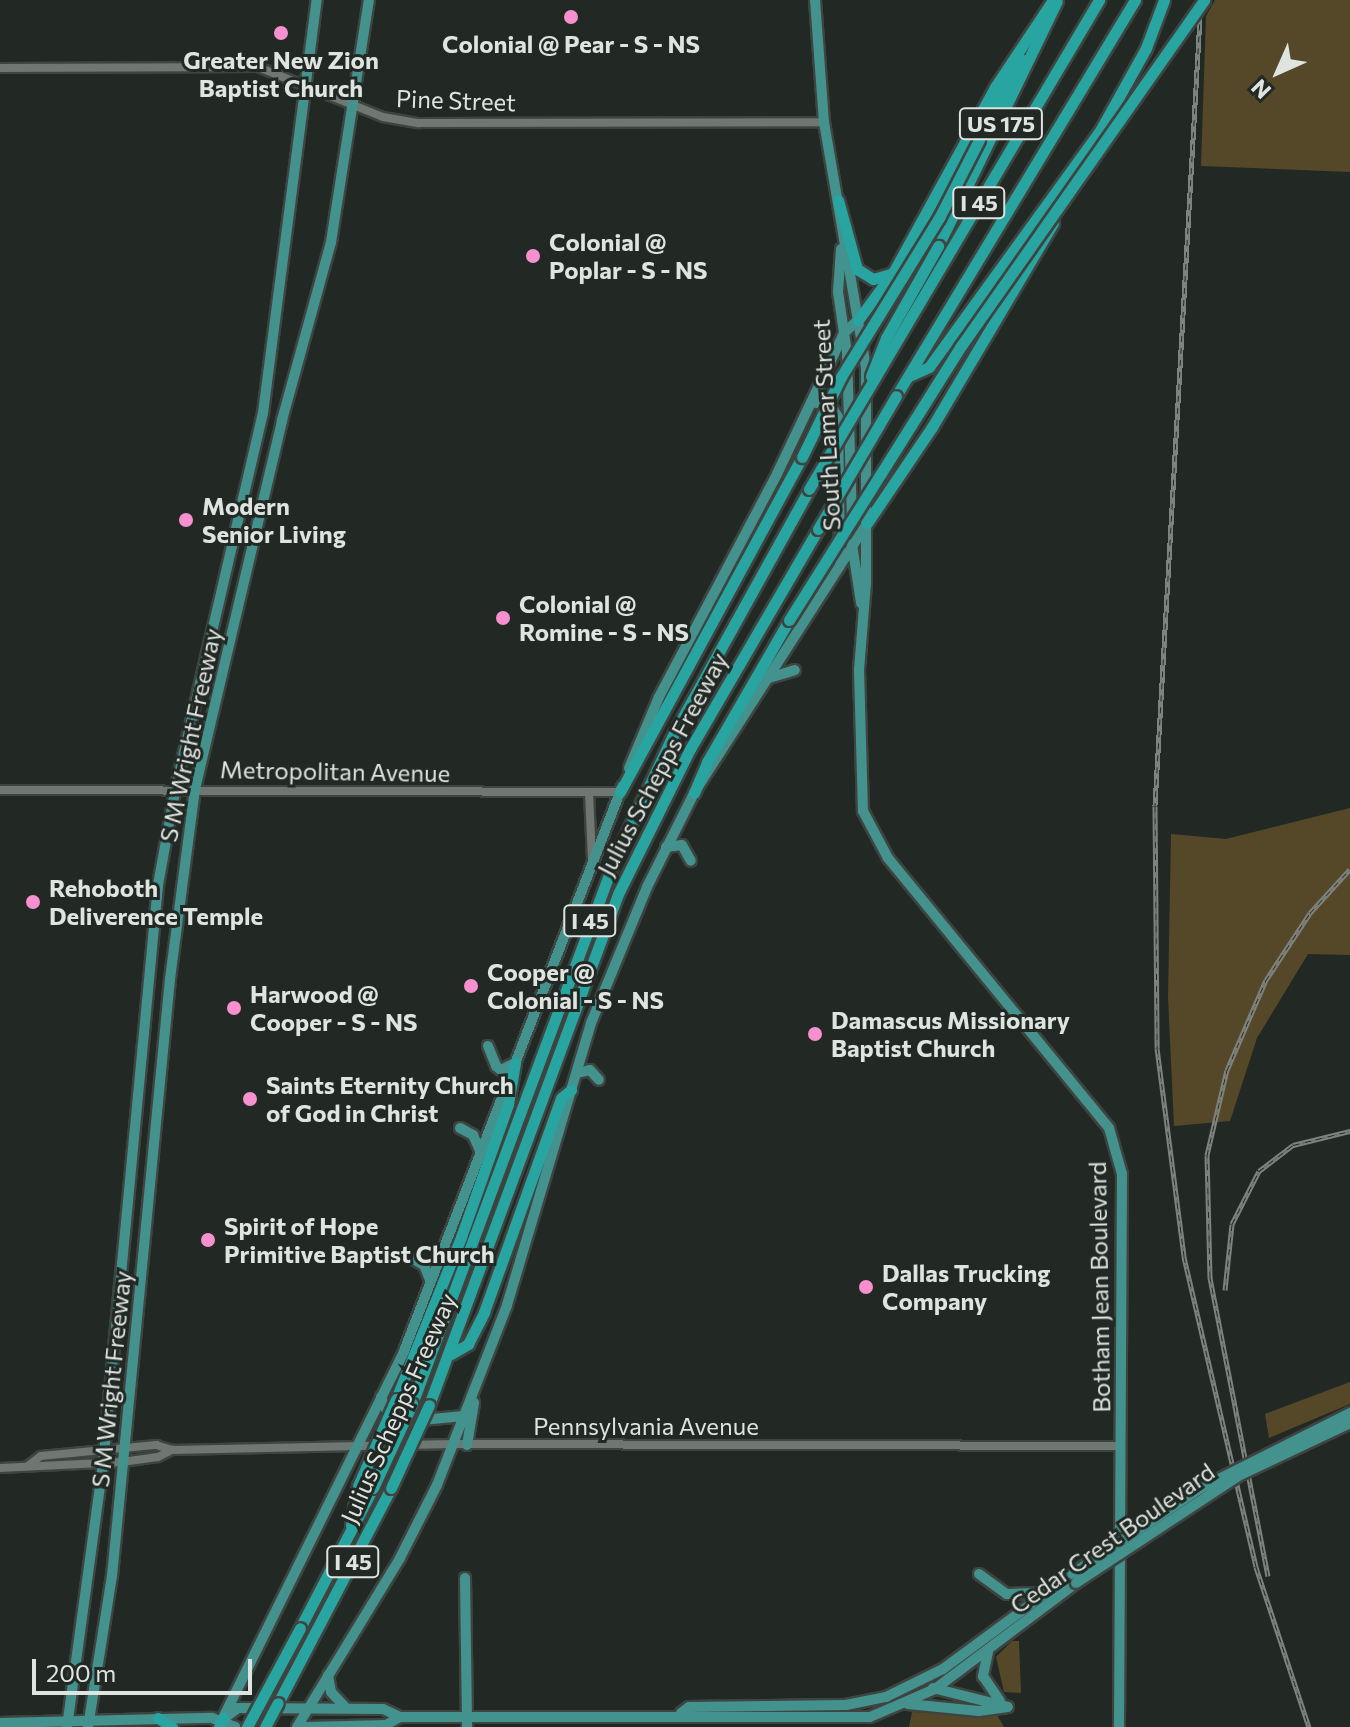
<!DOCTYPE html>
<style>
body{margin:0}
#map{position:relative;width:1350px;height:1727px;overflow:hidden;background:#222924;font-family:Commissioner,sans-serif}
div>[style]{position:absolute}
.green>*{inset:0;background:#554828}
.roads{filter:drop-shadow(2px 0 #3e4440) drop-shadow(-2px 0 #3e4440) drop-shadow(0 2px #3e4440) drop-shadow(0 -2px #3e4440)}
.minor>*{height:8px;margin:-4px;padding:0 4px;transform-origin:4px;border-radius:4px;background:#6f7772}
.major>*{height:10px;margin:-5px;padding:0 5px;transform-origin:5px;border-radius:5px;background:#44928e}
.highway>*{height:11px;margin:-5.5px;padding:0 5.5px;transform-origin:5.5px;border-radius:5.5px;background:#28a4a1}
.rail>*{height:5px;margin-top:-2.5px;transform-origin:0;background:repeating-linear-gradient(90deg,#222924 0 6px,#7e837f 0 12px);box-sizing:border-box;border-block:2px solid #7e837f}
.bridges{filter:drop-shadow(2px 0 #3e4440) drop-shadow(-2px 0 #3e4440) drop-shadow(0 2px #3e4440) drop-shadow(0 -2px #3e4440)}
.major-bridge>*{height:10px;margin:-5px;padding:0 5px;transform-origin:5px;border-radius:5px;background:#44928e}
.highway-bridge>*{height:11px;margin:-5.5px;padding:0 5.5px;transform-origin:5.5px;border-radius:5.5px;background:#28a4a1}
.dots>*{width:22px;height:22px;translate:-50% -50%;box-sizing:border-box;border:4px solid #222924;border-radius:50%}
span{translate:-50% -50%;white-space:nowrap;text-align:center;line-height:1.15;-webkit-text-stroke:6px #222924;paint-order:stroke}
.shield-label span{padding:2px 6px;background:#222924;border:2px solid;border-radius:6px;-webkit-text-stroke-width:0}
.shield-label{font-size:22px;color:#e0e4e1;font-weight:700}
.poi-label{font-size:24px;color:#e0e4e1;font-weight:700}
.left{translate:0 -50%;text-align:left}
.street-label{font-size:24px;color:#e0e4e1}
.north{position:absolute;left:1238px;top:32px;width:80px;height:80px;-webkit-text-stroke:6px #222924;paint-order:stroke;rotate:225deg;font-size:22px;font-weight:700;line-height:32px;text-align:center;color:#e0e4e1}
.north::after{content:'';display:block;margin:auto;width:28px;height:36px;background:#e0e4e1;clip-path:polygon(50% 0,100% 100%,50% 72%,0 100%)}
.scale{position:absolute;left:32px;top:1659px;width:220px;height:36px;box-sizing:border-box;border:4px solid #e0e4e1;border-top:0;padding-left:10px;font-size:24px;line-height:28px;white-space:nowrap;color:#e0e4e1;-webkit-text-stroke:6px #222924;paint-order:stroke}
</style>
<div id="map">
<div class="green">
<i style="clip-path:polygon(1215px 0,1350px 0,1350px 172px,1201px 166px,1206px 16px)"></i>
<i style="clip-path:polygon(1350px 808px,1350px 955px,1308px 954px,1257px 1038px,1230px 1121px,1174px 1126px,1168px 997px,1171px 834px,1226px 839px)"></i>
<i style="clip-path:polygon(1350px 1382px,1350px 1404px,1269px 1438px,1265px 1414px)"></i>
<i style="clip-path:polygon(1012px 1641px,1019px 1641px,1021px 1693px,1004px 1692px,996px 1657px)"></i>
<i style="clip-path:polygon(912px 1712px,997px 1715px,1004px 1727px,909px 1727px)"></i>
</div>
<div class="roads">
<div class="minor">
<i style="left:0;top:68px;width:258px;rotate:-0.2deg"></i>
<i style="left:258px;top:67px;width:135px;rotate:21.8deg"></i>
<i style="left:383px;top:117px;width:36px;rotate:10deg"></i>
<i style="left:418px;top:123px;width:406px;rotate:-0.1deg"></i>
<i style="left:0;top:790px;width:620px;rotate:0.18deg"></i>
<i style="left:589px;top:793px;width:67px;rotate:87.4deg"></i>
<i style="left:28px;top:1466px;width:16px;rotate:-38deg"></i>
<i style="left:41px;top:1456px;width:116px;rotate:-5.5deg"></i>
<i style="left:156px;top:1445px;width:17px;rotate:17deg"></i>
<i style="left:172px;top:1450px;width:281px;rotate:-1.2deg"></i>
<i style="left:453px;top:1444px;width:667px;rotate:0.17deg"></i>
<i style="left:0;top:1468px;width:122px;rotate:-2.8deg"></i>
<i style="left:122px;top:1462px;width:36px;rotate:-8deg"></i>
<i style="left:158px;top:1457px;width:16px;rotate:-27deg"></i>
</div>
<div class="major">
<i style="left:815px;top:0;width:122px;rotate:85.8deg"></i>
<i style="left:824px;top:122px;width:249px;rotate:80.3deg"></i>
<i style="left:866px;top:367px;width:216px;rotate:90deg"></i>
<i style="left:866px;top:583px;width:87px;rotate:94.6deg"></i>
<i style="left:859px;top:670px;width:141px;rotate:88.4deg"></i>
<i style="left:863px;top:811px;width:53px;rotate:62deg"></i>
<i style="left:888px;top:858px;width:349px;rotate:50.7deg"></i>
<i style="left:1109px;top:1128px;width:48px;rotate:74.2deg"></i>
<i style="left:1122px;top:1174px;width:553px;rotate:90.31deg"></i>
<i style="left:841px;top:249px;width:43px;rotate:94deg"></i>
<i style="left:838px;top:292px;width:62px;rotate:81.6deg"></i>
<i style="left:847px;top:353px;width:167px;rotate:88.3deg"></i>
<i style="left:811px;top:402px;width:19px;rotate:9deg"></i>
<i style="left:830px;top:405px;width:14px;rotate:56deg"></i>
<i style="left:838px;top:417px;width:147px;rotate:89.2deg"></i>
<i style="left:852px;top:544px;width:60px;rotate:81.3deg"></i>
<i style="left:769px;top:678px;width:27px;rotate:-17deg"></i>
<i style="left:629px;top:768px;width:77px;rotate:-67.1deg"></i>
<i style="left:659px;top:697px;width:252px;rotate:-62.1deg"></i>
<i style="left:777px;top:474px;width:156px;rotate:-64.6deg"></i>
<i style="left:844px;top:333px;width:19px;rotate:-43deg"></i>
<i style="left:666px;top:847px;width:16px;rotate:-7deg"></i>
<i style="left:682px;top:845px;width:18px;rotate:61deg"></i>
<i style="left:488px;top:1046px;width:22px;rotate:68deg"></i>
<i style="left:496px;top:1066px;width:6px;rotate:39deg"></i>
<i style="left:501px;top:1070px;width:13px;rotate:-27deg"></i>
<i style="left:577px;top:1073px;width:13px;rotate:-13deg"></i>
<i style="left:590px;top:1070px;width:13px;rotate:48deg"></i>
<i style="left:460px;top:1128px;width:15px;rotate:28deg"></i>
<i style="left:473px;top:1135px;width:17px;rotate:66deg"></i>
<i style="left:413px;top:1259px;width:13px;rotate:29deg"></i>
<i style="left:424px;top:1265px;width:16px;rotate:68deg"></i>
<i style="left:381px;top:1397px;width:18px;rotate:68deg"></i>
<i style="left:388px;top:1414px;width:15px;rotate:32deg"></i>
<i style="left:401px;top:1422px;width:63px;rotate:-5.4deg"></i>
<i style="left:467px;top:1445px;width:43px;rotate:-80.5deg"></i>
<i style="left:979px;top:1574px;width:34px;rotate:36deg"></i>
<i style="left:1007px;top:1594px;width:34px;rotate:-2deg"></i>
<i style="left:465px;top:1578px;width:149px;rotate:89.2deg"></i>
<i style="left:988px;top:1652px;width:25px;rotate:102deg"></i>
<i style="left:983px;top:1676px;width:30px;rotate:56deg"></i>
<i style="left:328px;top:1675px;width:17px;rotate:80deg"></i>
<i style="left:331px;top:1692px;width:22px;rotate:47deg"></i>
<i style="left:933px;top:1688px;width:77px;rotate:14.2deg"></i>
<i style="left:908px;top:1704px;width:71px;rotate:5.6deg"></i>
<i style="left:979px;top:1711px;width:29px;rotate:-8deg"></i>
<i style="left:681px;top:1713px;width:10px;rotate:-37deg"></i>
<i style="left:689px;top:1707px;width:157px;rotate:-0.7deg"></i>
<i style="left:846px;top:1705px;width:41px;rotate:-11.3deg"></i>
<i style="left:886px;top:1697px;width:64px;rotate:-26.2deg"></i>
<i style="left:943px;top:1669px;width:160px;rotate:-36.4deg"></i>
<i style="left:226px;top:1717px;width:15px;rotate:-37deg"></i>
<i style="left:238px;top:1708px;width:145px;rotate:0.4deg"></i>
<i style="left:383px;top:1709px;width:19px;rotate:25deg"></i>
<i style="left:400px;top:1717px;width:470px"></i>
<i style="left:870px;top:1717px;width:71px;rotate:-23.3deg"></i>
<i style="left:935px;top:1689px;width:176px;rotate:-36.9deg"></i>
<i style="left:223px;top:1718px;width:409px;rotate:-63.7deg"></i>
<i style="left:404px;top:1351px;width:605px;rotate:-68.87deg"></i>
<i style="left:0;top:1723px;width:212px;rotate:-1.4deg"></i>
<i style="left:212px;top:1718px;width:25px;rotate:21deg"></i>
<i style="left:67px;top:1727px;width:265px;rotate:-82.2deg"></i>
<i style="left:103px;top:1464px;width:582px;rotate:-84.57deg"></i>
<i style="left:158px;top:885px;width:96px;rotate:-79.7deg"></i>
<i style="left:175px;top:791px;width:388px;rotate:-76.9deg"></i>
<i style="left:263px;top:413px;width:417px;rotate:-82.6deg"></i>
<i style="left:88px;top:1727px;width:153px;rotate:-81deg"></i>
<i style="left:112px;top:1576px;width:600px;rotate:-84.45deg"></i>
<i style="left:170px;top:979px;width:192px;rotate:-82.5deg"></i>
<i style="left:195px;top:789px;width:379px;rotate:-76.7deg"></i>
<i style="left:282px;top:420px;width:185px;rotate:-74.6deg"></i>
<i style="left:331px;top:242px;width:245px;rotate:-81.1deg"></i>
<i style="left:297px;top:1727px;width:198px;rotate:-58.6deg"></i>
<i style="left:400px;top:1558px;width:82px;rotate:-63.1deg"></i>
<i style="left:437px;top:1485px;width:193px;rotate:-68.7deg"></i>
<i style="left:507px;top:1305px;width:294px;rotate:-73.4deg"></i>
<i style="left:591px;top:1023px;width:147px;rotate:-67.6deg"></i>
<i style="left:647px;top:887px;width:105px;rotate:-63.4deg"></i>
<i style="left:694px;top:793px;width:318px;rotate:-57.3deg"></i>
<i style="left:306px;top:1727px;width:80px;rotate:-1.4deg"></i>
<i style="left:386px;top:1725px;width:16px;rotate:-30deg"></i>
</div>
<div class="highway">
<i style="left:979px;top:140px;width:91px;rotate:-62.6deg"></i>
<i style="left:838px;top:200px;width:72px;rotate:74.6deg"></i>
<i style="left:857px;top:269px;width:19px;rotate:32deg"></i>
<i style="left:873px;top:279px;width:18px;rotate:-16deg"></i>
<i style="left:938px;top:246px;width:272px;rotate:-64.1deg"></i>
<i style="left:858px;top:320px;width:61px;rotate:-53.7deg"></i>
<i style="left:894px;top:271px;width:210px;rotate:-61.2deg"></i>
<i style="left:995px;top:87px;width:105px;rotate:-56.3deg"></i>
<i style="left:909px;top:376px;width:22px;rotate:-24deg"></i>
<i style="left:929px;top:367px;width:294px;rotate:-54.1deg"></i>
<i style="left:1101px;top:129px;width:93px;rotate:-60.9deg"></i>
<i style="left:1146px;top:48px;width:51px;rotate:-69.4deg"></i>
<i style="left:896px;top:396px;width:463px;rotate:-58.9deg"></i>
<i style="left:867px;top:523px;width:116px;rotate:-55.9deg"></i>
<i style="left:932px;top:427px;width:237px;rotate:-59.3deg"></i>
<i style="left:620px;top:792px;width:381px;rotate:-61.5deg"></i>
<i style="left:694px;top:793px;width:34px;rotate:-67deg"></i>
<i style="left:707px;top:762px;width:164px;rotate:-60deg"></i>
<i style="left:451px;top:1354px;width:20px;rotate:-30deg"></i>
<i style="left:468px;top:1344px;width:36px;rotate:-63deg"></i>
<i style="left:484px;top:1312px;width:227px;rotate:-70.2deg"></i>
<i style="left:561px;top:1098px;width:13px;rotate:-39deg"></i>
<i style="left:396px;top:1399px;width:175px;rotate:-68.1deg"></i>
<i style="left:461px;top:1237px;width:141px;rotate:-70.5deg"></i>
<i style="left:508px;top:1104px;width:42px;rotate:-80.3deg"></i>
<i style="left:412px;top:1404px;width:588px;rotate:-69.59deg"></i>
<i style="left:617px;top:853px;width:133px;rotate:-64.6deg"></i>
<i style="left:674px;top:733px;width:279px;rotate:-61deg"></i>
<i style="left:429px;top:1405px;width:545px;rotate:-69.7deg"></i>
<i style="left:618px;top:894px;width:162px;rotate:-63.6deg"></i>
<i style="left:690px;top:749px;width:255px;rotate:-59.8deg"></i>
<i style="left:351px;top:1525px;width:40px;rotate:-80deg"></i>
<i style="left:300px;top:1628px;width:158px;rotate:-62.5deg"></i>
<i style="left:278px;top:1703px;width:243px;rotate:-62.3deg"></i>
<i style="left:158px;top:1718px;width:17px;rotate:33deg"></i>
<i style="left:219px;top:1727px;width:10px;rotate:-66deg"></i>
</div>
</div>
<div class="rail">
<i style="left:1201px;top:0;width:807px;rotate:93.27deg"></i>
<i style="left:1155px;top:806px;width:242px;rotate:89.5deg"></i>
<i style="left:1157px;top:1048px;width:211px;rotate:82.6deg"></i>
<i style="left:1184px;top:1257px;width:318px;rotate:76.9deg"></i>
<i style="left:1256px;top:1567px;width:169px;rotate:71.7deg"></i>
<i style="left:1225px;top:1290px;width:66px;rotate:-83.9deg"></i>
<i style="left:1232px;top:1224px;width:59px;rotate:-63deg"></i>
<i style="left:1259px;top:1171px;width:43px;rotate:-37.4deg"></i>
<i style="left:1293px;top:1145px;width:59px;rotate:-13.8deg"></i>
<i style="left:1268px;top:1576px;width:305px;rotate:-101deg"></i>
<i style="left:1210px;top:1277px;width:122px;rotate:-91.4deg"></i>
<i style="left:1207px;top:1155px;width:87px;rotate:-76.8deg"></i>
<i style="left:1227px;top:1070px;width:98px;rotate:-66.6deg"></i>
<i style="left:1266px;top:980px;width:80px;rotate:-56.7deg"></i>
<i style="left:1310px;top:913px;width:59px;rotate:-47.7deg"></i>
</div>
<div class="bridges">
<div class="major-bridge">
<i style="left:1072px;top:1574px;width:155px;rotate:-33.7deg"></i>
<i style="left:1201px;top:1488px;width:167px;rotate:-26.7deg"></i>
<i style="left:1076px;top:1583px;width:194px;rotate:-33.4deg"></i>
<i style="left:1238px;top:1476px;width:124px;rotate:-25.3deg"></i>
</div>
<div class="highway-bridge">
<i style="left:871px;top:376px;width:41px;rotate:-68.5deg"></i>
<i style="left:886px;top:338px;width:106px;rotate:-60.5deg"></i>
<i style="left:802px;top:457px;width:89px;rotate:-64deg"></i>
<i style="left:841px;top:377px;width:187px;rotate:-58.4deg"></i>
<i style="left:939px;top:218px;width:88px;rotate:-62.9deg"></i>
<i style="left:809px;top:489px;width:569px;rotate:-59.33deg"></i>
<i style="left:818px;top:529px;width:154px;rotate:-59.6deg"></i>
<i style="left:789px;top:620px;width:324px;rotate:-57.9deg"></i>
<i style="left:961px;top:346px;width:423px;rotate:-54.9deg"></i>
<i style="left:358px;top:1486px;width:95px;rotate:-66.4deg"></i>
<i style="left:373px;top:1488px;width:93px;rotate:-65.1deg"></i>
<i style="left:391px;top:1488px;width:91px;rotate:-65.4deg"></i>
<i style="left:247px;top:1727px;width:112px;rotate:-61.8deg"></i>
<i style="left:265px;top:1727px;width:27px;rotate:-62deg"></i>
</div>
</div>
<div class="dots">
<i style="left:571px;top:17px;background:#f790ce"></i>
<i style="left:281px;top:33px;background:#f790ce"></i>
<i style="left:533px;top:256px;background:#f790ce"></i>
<i style="left:186px;top:520px;background:#f790ce"></i>
<i style="left:503px;top:618px;background:#f790ce"></i>
<i style="left:33px;top:902px;background:#f790ce"></i>
<i style="left:471px;top:986px;background:#f790ce"></i>
<i style="left:234px;top:1008px;background:#f790ce"></i>
<i style="left:815px;top:1034px;background:#f790ce"></i>
<i style="left:250px;top:1099px;background:#f790ce"></i>
<i style="left:208px;top:1240px;background:#f790ce"></i>
<i style="left:866px;top:1287px;background:#f790ce"></i>
</div>
<div class="shield-label">
<span style="left:1001px;top:124px">US 175</span>
<span style="left:979px;top:203px">I 45</span>
<span style="left:590px;top:921px">I 45</span>
<span style="left:353px;top:1562px">I 45</span>
</div>
<div class="poi-label">
<span style="left:571px;top:44px">Colonial @ Pear - S - NS</span>
<span style="left:281px;top:74px">Greater New Zion<br>Baptist Church</span>
<span class="left" style="left:549px;top:256px">Colonial @<br>Poplar - S - NS</span>
<span class="left" style="left:202px;top:520px">Modern<br>Senior Living</span>
<span class="left" style="left:519px;top:618px">Colonial @<br>Romine - S - NS</span>
<span class="left" style="left:49px;top:902px">Rehoboth<br>Deliverence Temple</span>
<span class="left" style="left:487px;top:986px">Cooper @<br>Colonial - S - NS</span>
<span class="left" style="left:250px;top:1008px">Harwood @<br>Cooper - S - NS</span>
<span class="left" style="left:831px;top:1034px">Damascus Missionary<br>Baptist Church</span>
<span class="left" style="left:266px;top:1099px">Saints Eternity Church<br>of God in Christ</span>
<span class="left" style="left:224px;top:1240px">Spirit of Hope<br>Primitive Baptist Church</span>
<span class="left" style="left:882px;top:1287px">Dallas Trucking<br>Company</span>
</div>
<div class="street-label">
<span style="left:456px;top:100px;rotate:2deg">Pine Street</span>
<span style="left:826px;top:425px;rotate:-93deg">South Lamar Street</span>
<span style="left:190px;top:735px;rotate:-78deg">S M Wright Freeway</span>
<span style="left:662px;top:764px;rotate:-62deg">Julius Schepps Freeway</span>
<span style="left:335px;top:771px;rotate:1deg">Metropolitan Avenue</span>
<span style="left:1099px;top:1287px;rotate:-91deg">Botham Jean Boulevard</span>
<span style="left:111px;top:1379px;rotate:-84deg">S M Wright Freeway</span>
<span style="left:398px;top:1408px;rotate:-66deg">Julius Schepps Freeway</span>
<span style="left:646px;top:1426px">Pennsylvania Avenue</span>
<span style="left:1112px;top:1538px;rotate:-35deg">Cedar Crest Boulevard</span>
</div>
<div class="north">N</div>
<div class="scale">200 m</div>
</div>
